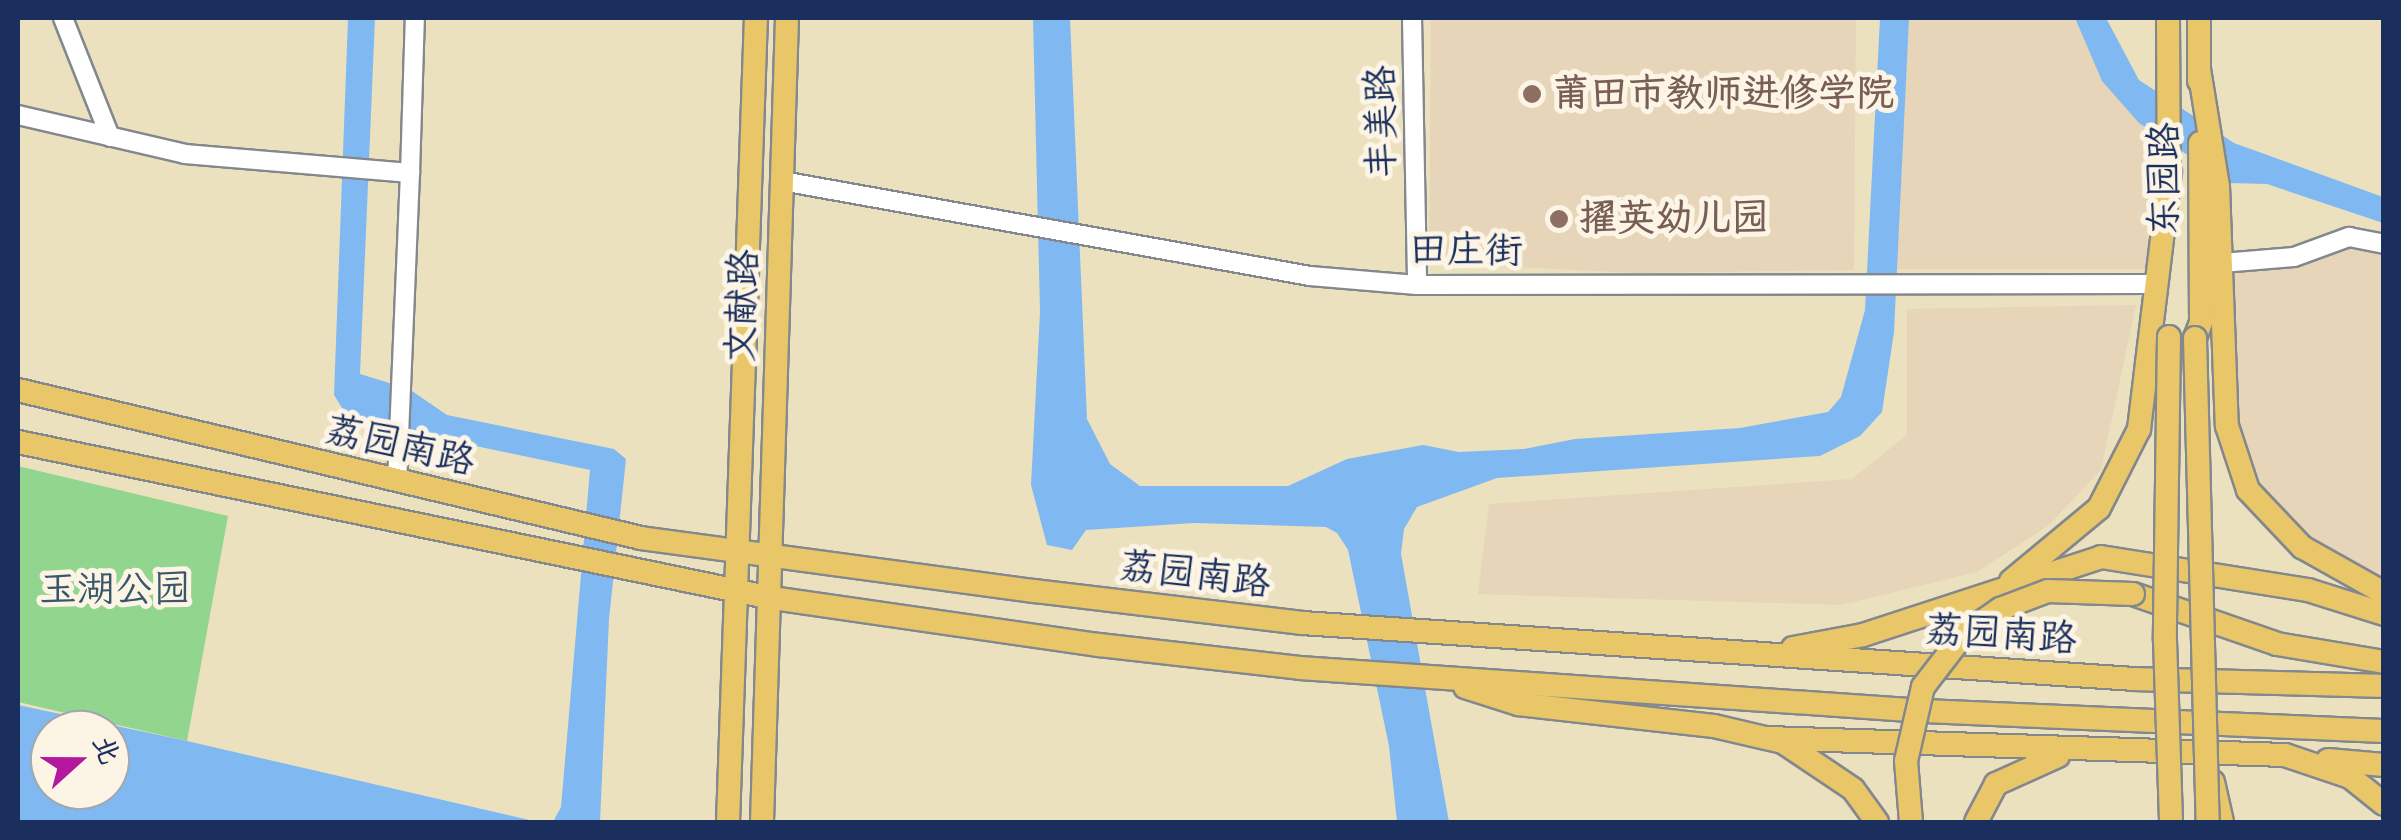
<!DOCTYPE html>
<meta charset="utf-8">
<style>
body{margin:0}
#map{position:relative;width:2401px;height:840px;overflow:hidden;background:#ebe1bf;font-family:"Comic Neue","LXGW WenKai TC",sans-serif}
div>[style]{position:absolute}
.built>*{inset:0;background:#e6d5b8}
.green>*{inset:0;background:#91d58e}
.water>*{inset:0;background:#80b9f1}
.roads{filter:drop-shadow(2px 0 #83888e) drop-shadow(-2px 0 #83888e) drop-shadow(0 2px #83888e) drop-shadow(0 -2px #83888e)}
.minor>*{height:18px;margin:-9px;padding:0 9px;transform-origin:9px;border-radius:9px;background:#fff}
.major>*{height:22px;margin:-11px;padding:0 11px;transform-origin:11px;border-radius:11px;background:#e9c769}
.bridges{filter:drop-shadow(2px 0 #83888e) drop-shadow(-2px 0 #83888e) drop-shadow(0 2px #83888e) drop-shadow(0 -2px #83888e)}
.major-bridge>*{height:22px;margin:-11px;padding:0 11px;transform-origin:11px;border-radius:11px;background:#e9c769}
.dots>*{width:28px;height:28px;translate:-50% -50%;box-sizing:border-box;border:5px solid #fcf5e5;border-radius:50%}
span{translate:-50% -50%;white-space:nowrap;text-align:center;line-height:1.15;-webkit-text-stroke:10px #fcf5e5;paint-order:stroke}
.education-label{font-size:38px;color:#785e54;font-weight:700}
.left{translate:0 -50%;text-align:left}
.street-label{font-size:38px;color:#1b2f5e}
.park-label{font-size:38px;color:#38586a}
.frame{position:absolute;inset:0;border:20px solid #1b2f5e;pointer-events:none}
.north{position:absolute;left:30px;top:710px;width:100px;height:100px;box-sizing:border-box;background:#fcf5e5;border:2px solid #a2a6af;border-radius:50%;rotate:69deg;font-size:28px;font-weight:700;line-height:40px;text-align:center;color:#1b2f5e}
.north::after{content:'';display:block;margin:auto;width:35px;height:45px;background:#b5179e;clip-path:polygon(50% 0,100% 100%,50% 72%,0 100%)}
</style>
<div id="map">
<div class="built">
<i style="clip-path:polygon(1431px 18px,1856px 18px,1854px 270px,1635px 273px,1429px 263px)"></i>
<i style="clip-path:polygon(1902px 18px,2084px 18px,2157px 126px,2146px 269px,1877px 269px)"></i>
<i style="clip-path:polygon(2360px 246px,2383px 254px,2383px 581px,2311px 543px,2264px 503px,2238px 418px,2232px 273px)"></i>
<i style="clip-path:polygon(2136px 305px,2101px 470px,2048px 526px,1977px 572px,1841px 605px,1478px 594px,1489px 504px,1852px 479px,1907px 435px,1907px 309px)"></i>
</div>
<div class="green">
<i style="clip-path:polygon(18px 466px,228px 516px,187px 741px,18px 702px)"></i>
</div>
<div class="water">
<i style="clip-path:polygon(348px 18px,375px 18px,360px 374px,409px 389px,447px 415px,614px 449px,626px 459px,609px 619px,600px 822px,553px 822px,561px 807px,590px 470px,419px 434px,344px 411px,334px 395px)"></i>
<i style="clip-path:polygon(1033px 18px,1070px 18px,1087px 419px,1110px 464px,1140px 486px,1288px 486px,1347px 459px,1423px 445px,1459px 452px,1524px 449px,1575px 439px,1740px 428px,1828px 412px,1841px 397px,1865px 310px,1880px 18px,1909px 18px,1894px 332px,1882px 412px,1860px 436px,1820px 456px,1497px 478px,1417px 507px,1404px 529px,1401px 554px,1449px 822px,1397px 822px,1389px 746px,1348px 550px,1337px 533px,1326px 527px,1194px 523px,1086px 530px,1072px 550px,1047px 545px,1031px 485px,1040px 312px)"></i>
<i style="clip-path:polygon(2075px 18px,2106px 18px,2139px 80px,2234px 143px,2383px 197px,2383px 223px,2267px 184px,2230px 183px,2139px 123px,2102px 81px)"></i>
<i style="clip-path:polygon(evenodd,18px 705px,187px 741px,538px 822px,18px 822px,18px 705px,110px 730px,110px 790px,50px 790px,50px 730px,110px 730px)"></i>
</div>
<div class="roads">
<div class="minor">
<i style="left:63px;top:18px;width:128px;rotate:68.4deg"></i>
<i style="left:1412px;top:18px;width:267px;rotate:88.9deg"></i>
<i style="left:18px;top:115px;width:171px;rotate:13.1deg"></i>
<i style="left:185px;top:154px;width:226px;rotate:4.8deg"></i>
<i style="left:410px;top:173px;width:308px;rotate:92.4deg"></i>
<i style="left:410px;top:173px;width:155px;rotate:-88.2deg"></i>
<i style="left:782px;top:181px;width:536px;rotate:10.2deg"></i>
<i style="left:1310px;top:276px;width:107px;rotate:4.8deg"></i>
<i style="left:1417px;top:285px;width:741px;rotate:-0.08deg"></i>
<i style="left:2222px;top:263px;width:72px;rotate:-4.8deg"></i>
<i style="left:2294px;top:257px;width:59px;rotate:-20deg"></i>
<i style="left:2349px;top:237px;width:36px;rotate:11deg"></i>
</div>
<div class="major">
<i style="left:2168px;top:18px;width:166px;rotate:89.7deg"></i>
<i style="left:2199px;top:18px;width:63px;rotate:90deg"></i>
<i style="left:2199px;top:69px;width:119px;rotate:80.8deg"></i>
<i style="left:2218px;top:186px;width:240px;rotate:87.9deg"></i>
<i style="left:2227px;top:426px;width:67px;rotate:71.8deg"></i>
<i style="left:2248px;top:490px;width:79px;rotate:46.5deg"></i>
<i style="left:2302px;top:547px;width:94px;rotate:29.3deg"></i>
<i style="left:2195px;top:338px;width:17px;rotate:-69deg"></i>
<i style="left:2201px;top:322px;width:179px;rotate:-90.3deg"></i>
<i style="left:18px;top:390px;width:640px;rotate:13.36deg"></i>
<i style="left:641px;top:538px;width:397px;rotate:7.7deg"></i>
<i style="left:1034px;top:591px;width:270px;rotate:6.8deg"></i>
<i style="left:1302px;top:623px;width:835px;rotate:3.85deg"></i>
<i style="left:2135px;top:679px;width:249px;rotate:1.6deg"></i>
<i style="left:18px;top:442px;width:770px;rotate:11.69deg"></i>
<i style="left:772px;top:598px;width:330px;rotate:8.2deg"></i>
<i style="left:1099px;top:645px;width:202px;rotate:6.5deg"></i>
<i style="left:1300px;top:668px;width:625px;rotate:3.94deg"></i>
<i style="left:1924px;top:711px;width:460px;rotate:2.5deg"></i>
<i style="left:2011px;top:581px;width:114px;rotate:-39.7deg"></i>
<i style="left:2099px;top:508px;width:89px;rotate:-63.1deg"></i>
<i style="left:2139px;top:429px;width:258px;rotate:-83.1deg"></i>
<i style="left:2133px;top:594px;width:152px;rotate:19.1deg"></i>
<i style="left:2277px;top:644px;width:109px;rotate:9.5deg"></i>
<i style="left:1793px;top:648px;width:71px;rotate:-10.5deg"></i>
<i style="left:1863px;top:635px;width:250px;rotate:-18.1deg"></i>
<i style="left:2101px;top:557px;width:210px;rotate:9.1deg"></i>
<i style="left:2308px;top:590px;width:80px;rotate:17.5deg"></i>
<i style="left:1465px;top:687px;width:56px;rotate:17.8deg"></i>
<i style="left:1518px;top:704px;width:197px;rotate:6.4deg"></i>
<i style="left:1714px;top:726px;width:71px;rotate:13.1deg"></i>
<i style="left:1783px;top:742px;width:84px;rotate:33.9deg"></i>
<i style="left:1853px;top:789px;width:41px;rotate:54deg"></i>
<i style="left:1767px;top:738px;width:518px;rotate:1.88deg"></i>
<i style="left:2285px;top:755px;width:69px;rotate:18.7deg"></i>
<i style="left:2350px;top:777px;width:43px;rotate:38.5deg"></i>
<i style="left:2328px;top:760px;width:56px;rotate:5.1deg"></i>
<i style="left:2213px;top:782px;width:41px;rotate:77.3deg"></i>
<i style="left:728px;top:822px;width:804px;rotate:-88.01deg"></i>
<i style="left:762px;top:822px;width:804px;rotate:-88.22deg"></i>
<i style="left:1976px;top:822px;width:43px;rotate:-62.2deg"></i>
<i style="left:1996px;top:784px;width:68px;rotate:-24.3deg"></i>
</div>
</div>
<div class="bridges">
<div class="major-bridge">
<i style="left:2169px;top:337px;width:303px;rotate:90.8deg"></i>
<i style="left:2165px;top:640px;width:182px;rotate:88.1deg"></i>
<i style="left:2195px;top:338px;width:484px;rotate:88.5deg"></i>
<i style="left:1911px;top:822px;width:61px;rotate:-94.7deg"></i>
<i style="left:1906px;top:761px;width:76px;rotate:-77.1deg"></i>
<i style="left:1923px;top:687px;width:66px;rotate:-52.4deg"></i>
<i style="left:1963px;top:635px;width:45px;rotate:-35.1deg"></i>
<i style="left:2000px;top:609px;width:51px;rotate:-20.6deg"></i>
<i style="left:2048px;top:591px;width:85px;rotate:2deg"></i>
</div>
</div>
<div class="dots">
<i style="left:1532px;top:94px;background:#8d6e63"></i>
<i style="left:1559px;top:219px;background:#8d6e63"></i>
</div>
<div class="education-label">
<span class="left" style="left:1552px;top:94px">莆田市教师进修学院</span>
<span class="left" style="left:1579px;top:219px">擢英幼儿园</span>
</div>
<div class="street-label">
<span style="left:1382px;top:122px;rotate:-91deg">丰美路</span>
<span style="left:2165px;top:179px;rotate:-90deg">东园路</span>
<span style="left:1466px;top:251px;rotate:1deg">田庄街</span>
<span style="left:743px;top:306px;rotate:-88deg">文献路</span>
<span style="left:400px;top:446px;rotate:13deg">荔园南路</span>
<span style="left:1195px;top:575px;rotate:7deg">荔园南路</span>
<span style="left:2001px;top:635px;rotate:4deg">荔园南路</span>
</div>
<div class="park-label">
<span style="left:115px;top:590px">玉湖公园</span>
</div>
<div class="frame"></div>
<div class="north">北</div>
</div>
